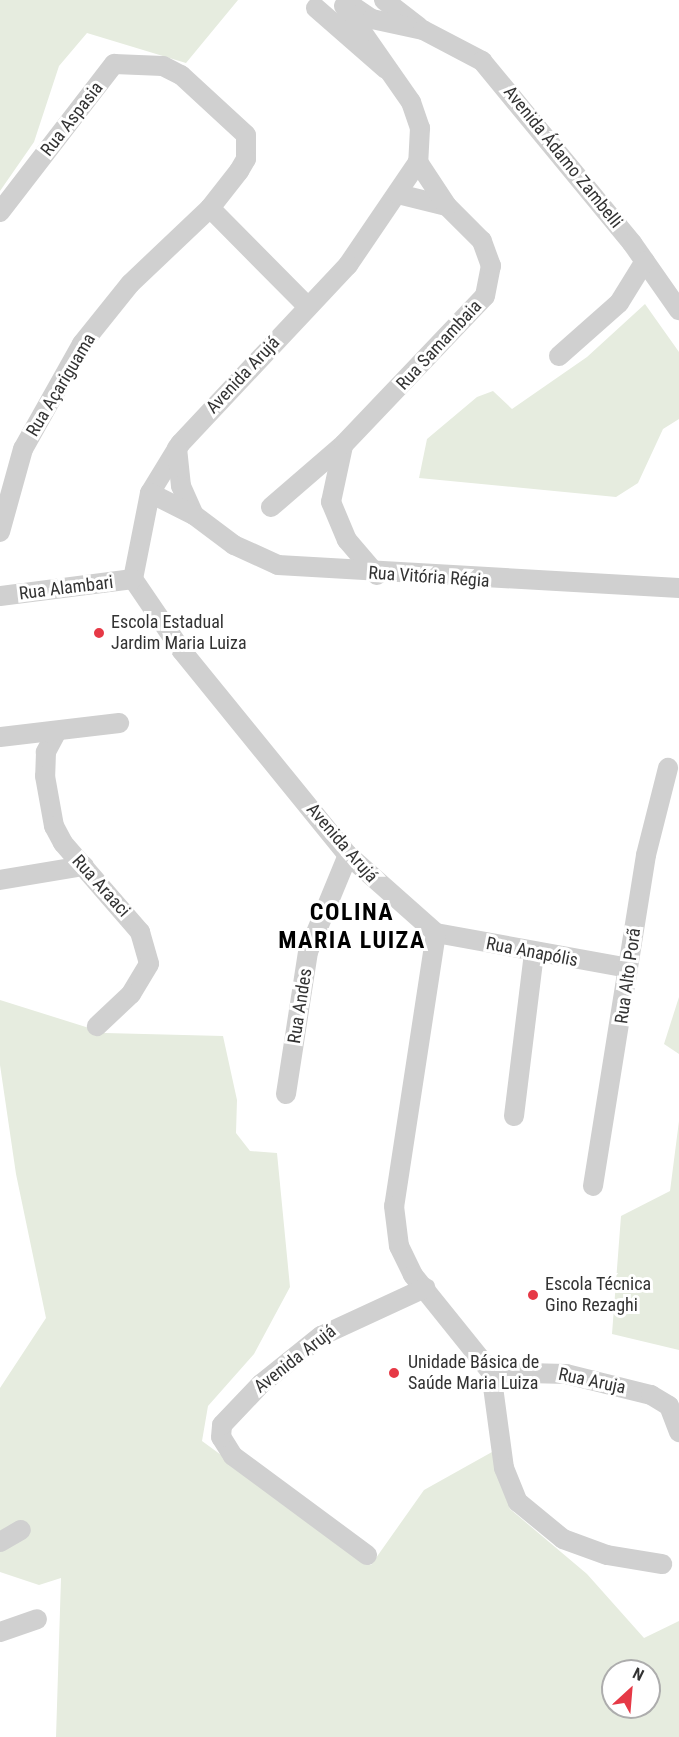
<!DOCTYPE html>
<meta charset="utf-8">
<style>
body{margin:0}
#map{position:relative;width:679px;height:1737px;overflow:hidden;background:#fff;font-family:"Roboto Condensed",sans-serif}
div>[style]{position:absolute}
.green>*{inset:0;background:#e6ecdf}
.minor>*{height:20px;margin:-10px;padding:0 10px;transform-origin:10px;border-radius:10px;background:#d0d0d0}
.dots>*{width:16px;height:16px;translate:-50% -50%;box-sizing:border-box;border:3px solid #fff;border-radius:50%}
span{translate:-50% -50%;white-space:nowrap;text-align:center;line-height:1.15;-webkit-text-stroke:6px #fff;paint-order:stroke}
.street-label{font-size:18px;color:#333}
.poi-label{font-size:18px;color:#333}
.left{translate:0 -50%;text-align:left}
.district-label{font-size:24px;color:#000;font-weight:700;letter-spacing:1.5px}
.north{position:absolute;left:601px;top:1659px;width:60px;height:60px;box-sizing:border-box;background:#fff;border:2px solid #adadad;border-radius:50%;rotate:26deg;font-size:16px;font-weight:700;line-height:24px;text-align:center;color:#333}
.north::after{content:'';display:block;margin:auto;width:21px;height:27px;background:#e63946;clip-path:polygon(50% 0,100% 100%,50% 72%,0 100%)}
</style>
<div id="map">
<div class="green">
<i style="clip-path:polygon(0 0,238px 0,186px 63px,87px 33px,59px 66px,34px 142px,0 191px)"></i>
<i style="clip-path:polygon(645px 304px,679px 352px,679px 419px,663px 429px,638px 483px,616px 497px,419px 478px,427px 439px,477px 397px,493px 391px,512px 409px,587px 357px)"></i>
<i style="clip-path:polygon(679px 997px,679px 1054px,664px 1044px)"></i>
<i style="clip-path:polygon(evenodd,0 1000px,105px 1033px,223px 1036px,237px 1100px,236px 1133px,250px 1151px,277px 1153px,290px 1287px,254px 1354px,208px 1406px,202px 1441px,371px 1565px,424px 1490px,492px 1452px,510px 1509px,587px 1574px,644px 1638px,679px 1621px,679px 1737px,56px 1737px,61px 1578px,39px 1585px,0 1572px,0 1388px,46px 1318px,16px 1174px,0 1065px,0 1000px,613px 1671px,649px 1671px,649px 1707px,613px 1707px,613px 1671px)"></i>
<i style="clip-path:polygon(679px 1121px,679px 1350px,612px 1334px,621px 1216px,670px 1191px)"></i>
</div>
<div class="minor">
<i style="left:384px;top:0;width:44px;rotate:37.6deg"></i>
<i style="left:348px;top:3px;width:29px;rotate:34deg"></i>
<i style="left:372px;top:19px;width:52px;rotate:12.2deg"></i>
<i style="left:423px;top:30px;width:67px;rotate:27.7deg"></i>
<i style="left:482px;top:61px;width:236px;rotate:50.5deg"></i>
<i style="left:632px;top:243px;width:82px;rotate:55deg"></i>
<i style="left:344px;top:6px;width:117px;rotate:55.1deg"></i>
<i style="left:411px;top:102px;width:28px;rotate:71deg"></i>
<i style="left:420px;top:128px;width:34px;rotate:93deg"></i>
<i style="left:418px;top:162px;width:125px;rotate:124.2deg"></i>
<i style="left:348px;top:265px;width:245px;rotate:133.2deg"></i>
<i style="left:180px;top:444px;width:57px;rotate:121.5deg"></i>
<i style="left:150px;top:493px;width:88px;rotate:101.2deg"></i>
<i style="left:133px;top:579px;width:87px;rotate:55.8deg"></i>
<i style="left:182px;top:651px;width:263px;rotate:50.9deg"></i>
<i style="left:348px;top:855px;width:118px;rotate:41.6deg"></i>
<i style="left:436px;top:933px;width:195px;rotate:10.3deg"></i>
<i style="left:316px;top:8px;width:93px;rotate:41.1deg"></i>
<i style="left:398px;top:194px;width:50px;rotate:13.8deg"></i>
<i style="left:210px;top:208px;width:138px;rotate:45.3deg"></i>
<i style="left:0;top:212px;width:187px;rotate:-52.4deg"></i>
<i style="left:114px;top:64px;width:49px;rotate:2.3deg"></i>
<i style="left:163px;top:66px;width:20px;rotate:27deg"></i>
<i style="left:181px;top:75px;width:88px;rotate:42.7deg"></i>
<i style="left:246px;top:135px;width:24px;rotate:90deg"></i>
<i style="left:246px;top:159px;width:14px;rotate:120deg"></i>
<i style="left:239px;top:171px;width:47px;rotate:128.1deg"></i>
<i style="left:210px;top:208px;width:110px;rotate:136.5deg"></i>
<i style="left:130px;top:284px;width:77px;rotate:128.7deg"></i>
<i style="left:82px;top:344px;width:120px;rotate:119.3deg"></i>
<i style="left:23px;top:449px;width:86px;rotate:105.5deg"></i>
<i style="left:559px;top:356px;width:80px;rotate:-41.5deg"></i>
<i style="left:619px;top:303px;width:49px;rotate:-58.2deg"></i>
<i style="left:343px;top:446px;width:57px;rotate:102.1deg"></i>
<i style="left:331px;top:502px;width:41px;rotate:67.2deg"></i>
<i style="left:347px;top:540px;width:46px;rotate:49.4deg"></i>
<i style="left:177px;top:448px;width:38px;rotate:84deg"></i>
<i style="left:181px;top:486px;width:32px;rotate:66deg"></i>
<i style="left:194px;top:515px;width:50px;rotate:36.9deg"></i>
<i style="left:234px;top:545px;width:48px;rotate:24.4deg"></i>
<i style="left:278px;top:565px;width:402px;rotate:3.3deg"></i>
<i style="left:150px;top:493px;width:49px;rotate:26.6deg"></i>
<i style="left:271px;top:507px;width:96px;rotate:-40.8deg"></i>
<i style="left:344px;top:444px;width:204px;rotate:-46.4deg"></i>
<i style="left:485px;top:296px;width:31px;rotate:-79deg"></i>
<i style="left:491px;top:266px;width:27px;rotate:-110deg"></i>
<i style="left:482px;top:241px;width:49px;rotate:-135deg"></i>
<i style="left:447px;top:206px;width:53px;rotate:-123.4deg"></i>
<i style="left:0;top:596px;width:134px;rotate:-7.3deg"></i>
<i style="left:57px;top:731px;width:24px;rotate:118deg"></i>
<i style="left:46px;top:752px;width:24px;rotate:92deg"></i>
<i style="left:45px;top:776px;width:51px;rotate:79.8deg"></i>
<i style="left:54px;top:826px;width:19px;rotate:62deg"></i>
<i style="left:63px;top:843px;width:118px;rotate:49.1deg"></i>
<i style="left:140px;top:932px;width:33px;rotate:74deg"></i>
<i style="left:149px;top:964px;width:35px;rotate:121deg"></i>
<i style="left:131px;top:994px;width:47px;rotate:136.7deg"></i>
<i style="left:0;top:737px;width:120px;rotate:-6.7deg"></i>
<i style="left:0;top:880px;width:85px;rotate:-9.5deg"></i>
<i style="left:436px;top:933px;width:276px;rotate:98.7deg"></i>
<i style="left:394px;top:1206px;width:40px;rotate:82.9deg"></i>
<i style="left:399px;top:1246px;width:32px;rotate:64deg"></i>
<i style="left:413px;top:1275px;width:124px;rotate:51.2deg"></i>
<i style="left:491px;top:1372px;width:97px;rotate:82.3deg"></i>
<i style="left:504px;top:1468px;width:37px;rotate:68deg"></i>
<i style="left:518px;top:1502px;width:58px;rotate:39.4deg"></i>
<i style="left:563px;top:1539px;width:47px;rotate:20deg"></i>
<i style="left:607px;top:1555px;width:56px;rotate:9.3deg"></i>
<i style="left:286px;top:1094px;width:144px;rotate:-81.2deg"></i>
<i style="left:308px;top:952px;width:105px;rotate:-67.6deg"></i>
<i style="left:514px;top:1116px;width:163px;rotate:-83deg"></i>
<i style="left:593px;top:1186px;width:335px;rotate:-80.9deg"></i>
<i style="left:646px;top:855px;width:90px;rotate:-75.8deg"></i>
<i style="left:491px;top:1372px;width:75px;rotate:1.5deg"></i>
<i style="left:566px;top:1374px;width:88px;rotate:13.9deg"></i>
<i style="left:651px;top:1395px;width:21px;rotate:31deg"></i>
<i style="left:669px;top:1406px;width:28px;rotate:69deg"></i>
<i style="left:0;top:1542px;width:24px;rotate:-30deg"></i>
<i style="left:367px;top:1555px;width:167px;rotate:-143.5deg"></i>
<i style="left:233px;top:1456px;width:22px;rotate:-122deg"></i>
<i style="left:221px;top:1437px;width:12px;rotate:-85deg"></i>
<i style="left:222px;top:1425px;width:57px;rotate:-46.4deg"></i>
<i style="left:261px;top:1384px;width:77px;rotate:-38.7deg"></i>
<i style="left:321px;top:1336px;width:115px;rotate:-24.8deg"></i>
<i style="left:0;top:1632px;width:39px;rotate:-19deg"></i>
</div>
<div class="dots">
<i style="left:99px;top:633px;background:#e63946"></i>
<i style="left:533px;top:1295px;background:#e63946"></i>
<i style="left:394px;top:1373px;background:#e63946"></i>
</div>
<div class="street-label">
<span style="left:72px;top:119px;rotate:-52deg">Rua Aspasia</span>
<span style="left:563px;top:157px;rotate:51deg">Avenida Ádamo Zambelli</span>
<span style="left:439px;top:345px;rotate:-47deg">Rua Samambaia</span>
<span style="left:243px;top:375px;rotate:-47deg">Avenida Arujá</span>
<span style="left:61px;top:385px;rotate:-59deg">Rua Açariguama</span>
<span style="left:429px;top:577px;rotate:4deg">Rua Vitória Régia</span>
<span style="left:66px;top:588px;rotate:-7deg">Rua Alambari</span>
<span style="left:342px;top:843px;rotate:49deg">Avenida Arujá</span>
<span style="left:101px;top:886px;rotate:48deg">Rua Araaci</span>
<span style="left:532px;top:952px;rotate:11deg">Rua Anapólis</span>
<span style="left:628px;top:976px;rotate:-82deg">Rua Alto Porã</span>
<span style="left:300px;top:1006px;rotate:-81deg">Rua Andes</span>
<span style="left:295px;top:1359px;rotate:-38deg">Avenida Arujá</span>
<span style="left:592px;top:1381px;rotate:12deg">Rua Aruja</span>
</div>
<div class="poi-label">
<span class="left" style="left:111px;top:633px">Escola Estadual<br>Jardim Maria Luiza</span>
<span class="left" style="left:545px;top:1295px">Escola Técnica<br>Gino Rezaghi</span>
<span class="left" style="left:408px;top:1373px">Unidade Básica de<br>Saúde Maria Luiza</span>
</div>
<div class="district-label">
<span style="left:352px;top:927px">COLINA<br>MARIA LUIZA</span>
</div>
<div class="north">N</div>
</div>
